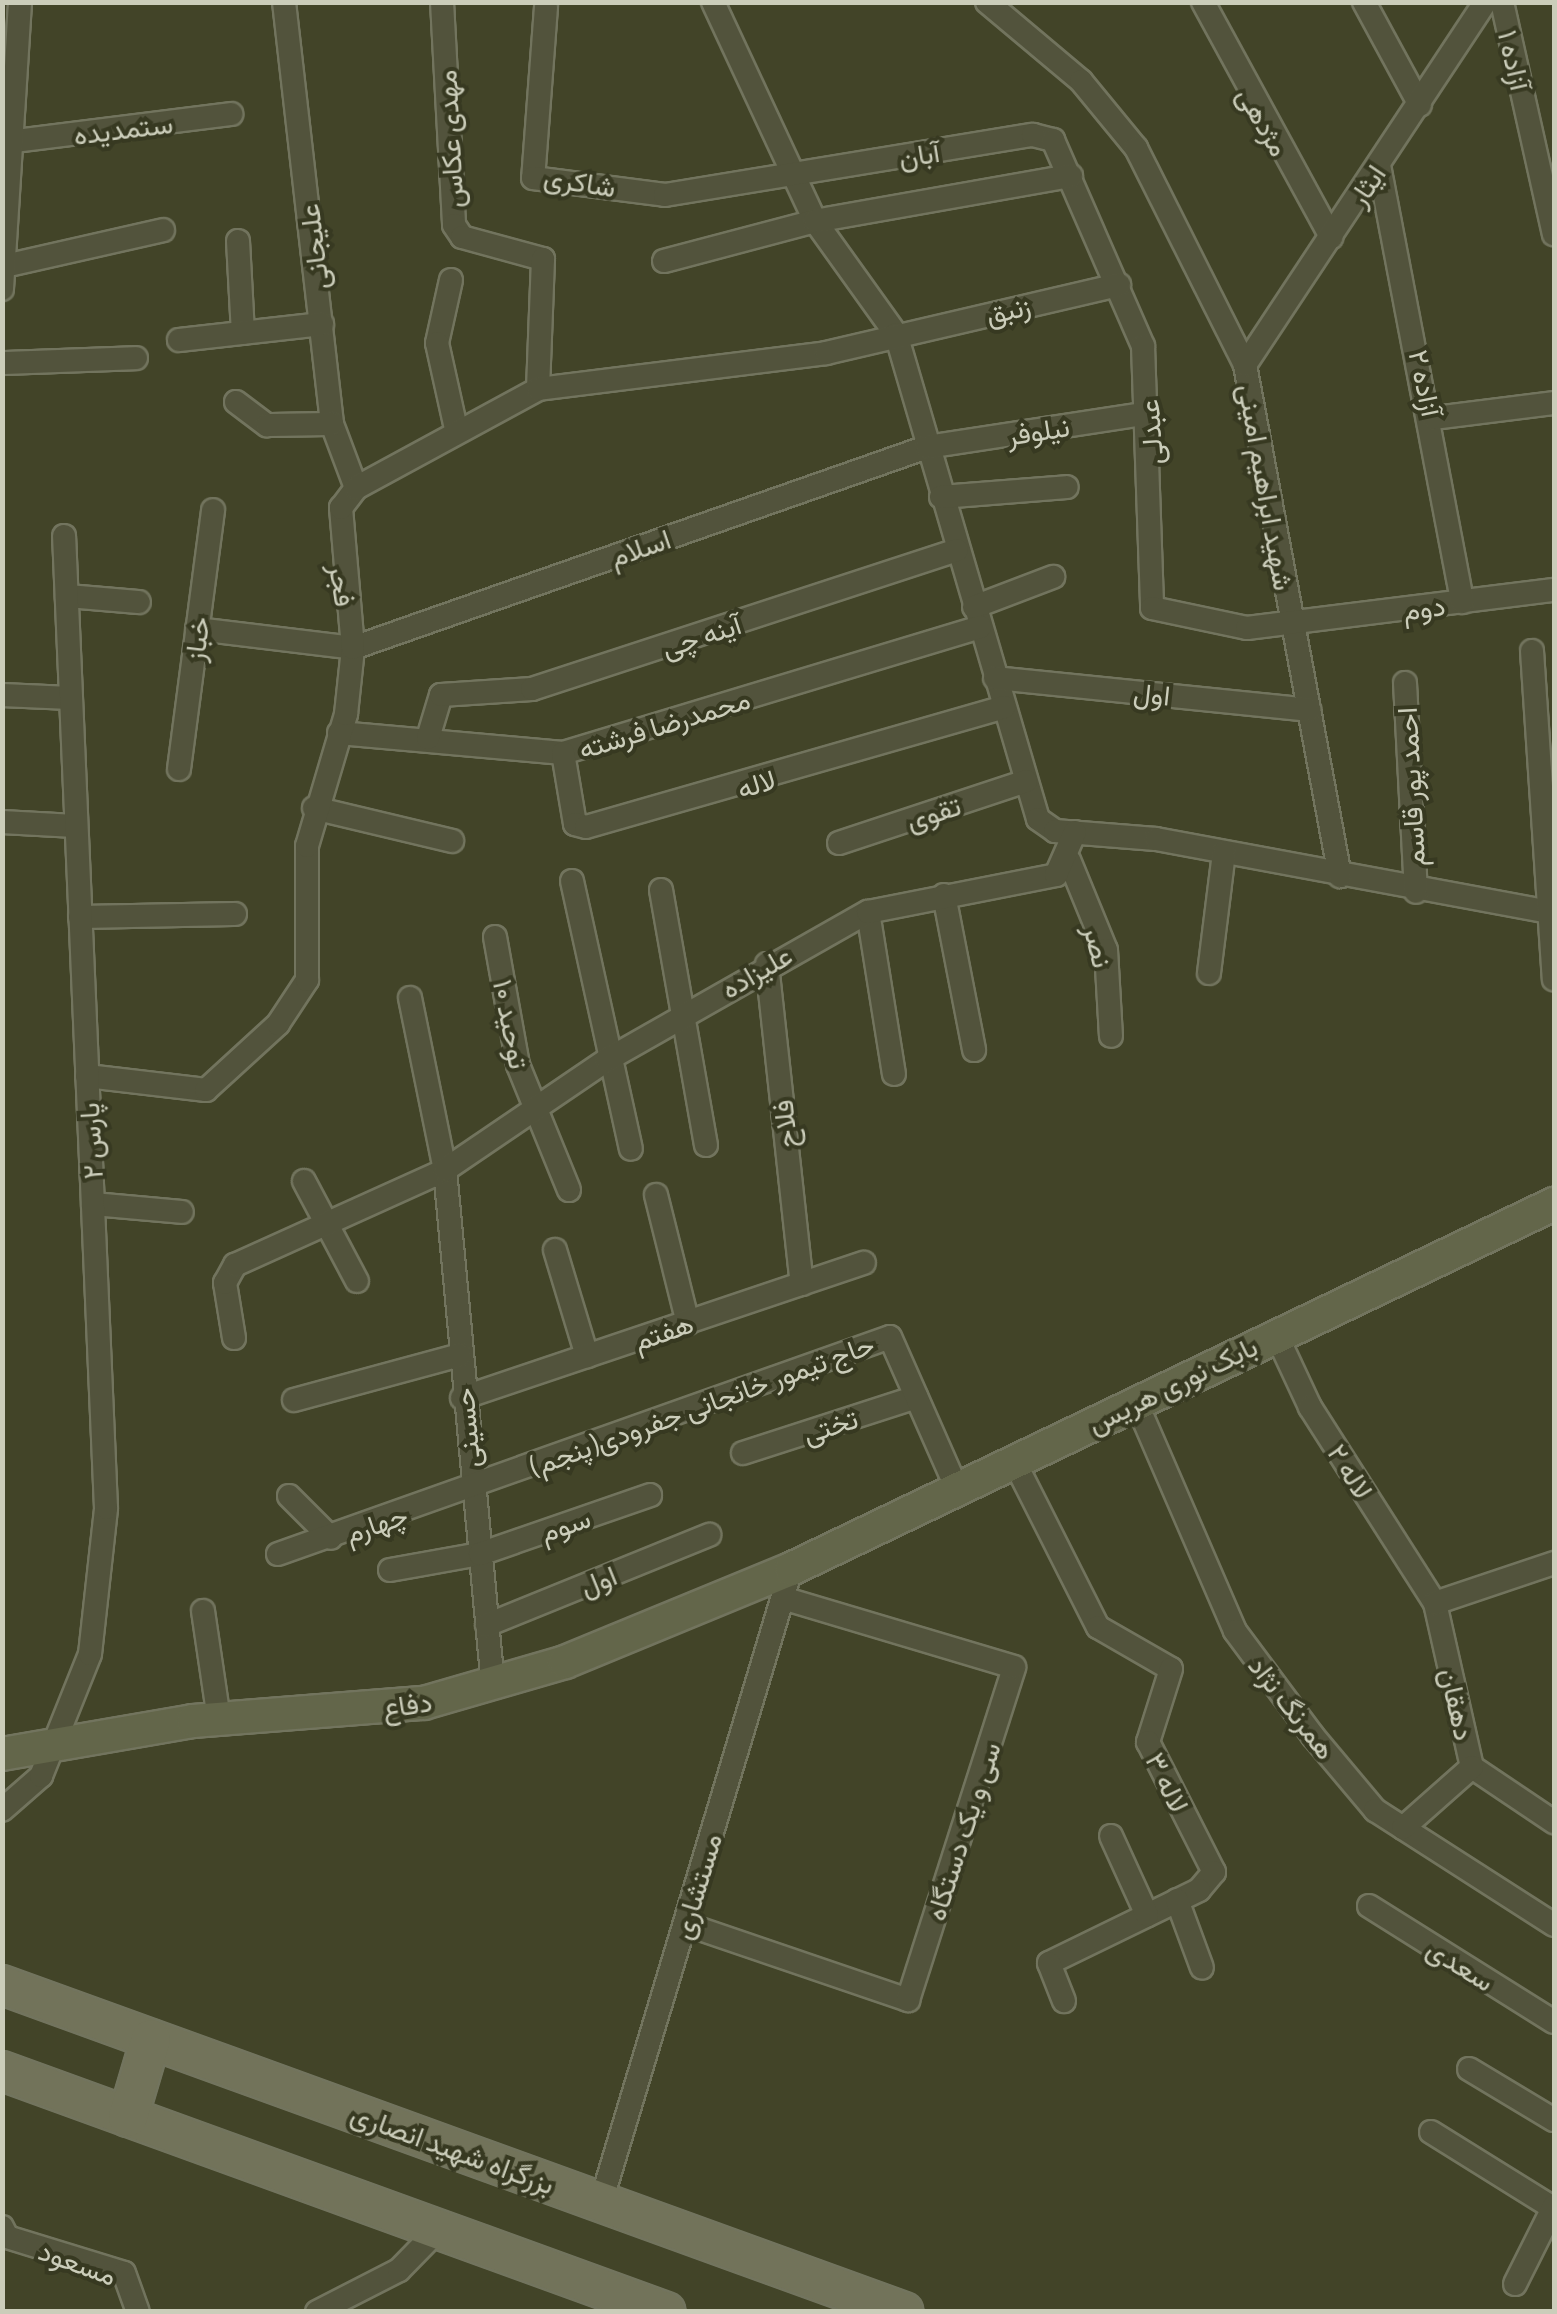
<!DOCTYPE html>
<meta charset="utf-8">
<style>
body{margin:0}
#map{position:relative;width:1557px;height:2314px;overflow:hidden;background:#424428;font-family:Barlow,Vazirmatn,sans-serif}
div>[style]{position:absolute}
.roads{filter:drop-shadow(2px 0 #72745e) drop-shadow(-2px 0 #72745e) drop-shadow(0 2px #72745e) drop-shadow(0 -2px #72745e)}
.minor>*{height:22px;margin:-11px;padding:0 11px;transform-origin:11px;border-radius:11px;background:#52533c}
.secondary>*{height:32px;margin:-16px;padding:0 16px;transform-origin:16px;border-radius:16px;background:#63664a}
.primary>*{height:38px;margin:-19px;padding:0 19px;transform-origin:19px;border-radius:19px;background:#72735a}
span{translate:-50% -50%;white-space:nowrap;text-align:center;line-height:1.15;-webkit-text-stroke:8px #373921;paint-order:stroke}
.street-label{font-size:28px;color:#cbcdba}
.frame{position:absolute;inset:0;border:5px solid #cbcdba;pointer-events:none}
</style>
<div id="map">
<div class="roads">
<div class="minor">
<i style="left:284px;top:2px;width:425px;rotate:83.5deg"></i>
<i style="left:332px;top:424px;width:68px;rotate:69.4deg"></i>
<i style="left:442px;top:2px;width:223px;rotate:86.9deg"></i>
<i style="left:454px;top:225px;width:14px;rotate:56deg"></i>
<i style="left:462px;top:237px;width:84px;rotate:15.2deg"></i>
<i style="left:543px;top:259px;width:130px;rotate:92.2deg"></i>
<i style="left:713px;top:2px;width:242px;rotate:65deg"></i>
<i style="left:815px;top:221px;width:139px;rotate:54.4deg"></i>
<i style="left:896px;top:334px;width:505px;rotate:73.68deg"></i>
<i style="left:1038px;top:819px;width:21px;rotate:35deg"></i>
<i style="left:1055px;top:831px;width:101px;rotate:4.5deg"></i>
<i style="left:1156px;top:839px;width:405px;rotate:10.5deg"></i>
<i style="left:987px;top:2px;width:123px;rotate:40deg"></i>
<i style="left:1081px;top:81px;width:87px;rotate:50.6deg"></i>
<i style="left:1136px;top:148px;width:243px;rotate:63.3deg"></i>
<i style="left:1245px;top:365px;width:520px;rotate:79.47deg"></i>
<i style="left:1203px;top:2px;width:268px;rotate:61.4deg"></i>
<i style="left:1364px;top:2px;width:117px;rotate:61.5deg"></i>
<i style="left:1502px;top:2px;width:238px;rotate:77.4deg"></i>
<i style="left:546px;top:7px;width:171px;rotate:94.3deg"></i>
<i style="left:533px;top:178px;width:133px;rotate:7.3deg"></i>
<i style="left:665px;top:195px;width:373px;rotate:-9.3deg"></i>
<i style="left:1033px;top:135px;width:21px;rotate:14deg"></i>
<i style="left:1053px;top:140px;width:225px;rotate:66.4deg"></i>
<i style="left:1143px;top:346px;width:262px;rotate:88deg"></i>
<i style="left:1152px;top:608px;width:97px;rotate:11.9deg"></i>
<i style="left:1247px;top:628px;width:309px;rotate:-7.1deg"></i>
<i style="left:15px;top:141px;width:218px;rotate:-7.1deg"></i>
<i style="left:1379px;top:165px;width:445px;rotate:79.2deg"></i>
<i style="left:238px;top:241px;width:92px;rotate:86.9deg"></i>
<i style="left:664px;top:261px;width:156px;rotate:-14.8deg"></i>
<i style="left:815px;top:221px;width:260px;rotate:-10deg"></i>
<i style="left:5px;top:266px;width:162px;rotate:-12.8deg"></i>
<i style="left:451px;top:280px;width:65px;rotate:102.5deg"></i>
<i style="left:437px;top:343px;width:88px;rotate:77.5deg"></i>
<i style="left:2px;top:289px;width:288px;rotate:-86.4deg"></i>
<i style="left:179px;top:340px;width:144px;rotate:-6.4deg"></i>
<i style="left:2px;top:363px;width:134px;rotate:-2.1deg"></i>
<i style="left:1245px;top:365px;width:435px;rotate:-56.5deg"></i>
<i style="left:236px;top:402px;width:39px;rotate:37deg"></i>
<i style="left:267px;top:425px;width:65px;rotate:-0.9deg"></i>
<i style="left:1434px;top:418px;width:121px;rotate:-7.1deg"></i>
<i style="left:941px;top:497px;width:126px;rotate:-4.5deg"></i>
<i style="left:67px;top:596px;width:72px;rotate:4.8deg"></i>
<i style="left:974px;top:607px;width:85px;rotate:-20.8deg"></i>
<i style="left:197px;top:629px;width:157px;rotate:6.9deg"></i>
<i style="left:353px;top:648px;width:608px;rotate:-19.3deg"></i>
<i style="left:927px;top:447px;width:225px;rotate:-8.7deg"></i>
<i style="left:1532px;top:651px;width:329px;rotate:86.2deg"></i>
<i style="left:995px;top:678px;width:316px;rotate:5.8deg"></i>
<i style="left:1405px;top:683px;width:209px;rotate:87deg"></i>
<i style="left:2px;top:695px;width:68px;rotate:2.5deg"></i>
<i style="left:339px;top:733px;width:225px;rotate:5.1deg"></i>
<i style="left:563px;top:753px;width:436px;rotate:-16.8deg"></i>
<i style="left:428px;top:738px;width:45px;rotate:-73.2deg"></i>
<i style="left:441px;top:695px;width:91px;rotate:-3.8deg"></i>
<i style="left:532px;top:689px;width:447px;rotate:-18.1deg"></i>
<i style="left:563px;top:753px;width:72px;rotate:80.4deg"></i>
<i style="left:575px;top:824px;width:11px;rotate:15deg"></i>
<i style="left:586px;top:827px;width:435px;rotate:-16deg"></i>
<i style="left:179px;top:769px;width:261px;rotate:-82.5deg"></i>
<i style="left:314px;top:808px;width:142px;rotate:13.4deg"></i>
<i style="left:2px;top:822px;width:73px;rotate:3.1deg"></i>
<i style="left:839px;top:843px;width:197px;rotate:-18.3deg"></i>
<i style="left:1069px;top:860px;width:97px;rotate:67.7deg"></i>
<i style="left:1106px;top:950px;width:86px;rotate:86.7deg"></i>
<i style="left:572px;top:881px;width:274px;rotate:77.6deg"></i>
<i style="left:661px;top:890px;width:259px;rotate:80deg"></i>
<i style="left:944px;top:895px;width:158px;rotate:79deg"></i>
<i style="left:868px;top:912px;width:164px;rotate:80.9deg"></i>
<i style="left:80px;top:917px;width:155px;rotate:-1.1deg"></i>
<i style="left:495px;top:937px;width:130px;rotate:79.8deg"></i>
<i style="left:518px;top:1065px;width:135px;rotate:67.8deg"></i>
<i style="left:767px;top:964px;width:322px;rotate:83.8deg"></i>
<i style="left:1209px;top:973px;width:121px;rotate:-82.9deg"></i>
<i style="left:410px;top:998px;width:176px;rotate:78.5deg"></i>
<i style="left:445px;top:1170px;width:517px;rotate:84.68deg"></i>
<i style="left:87px;top:1076px;width:120px;rotate:6.7deg"></i>
<i style="left:206px;top:1090px;width:98px;rotate:-42.5deg"></i>
<i style="left:278px;top:1024px;width:53px;rotate:-56.6deg"></i>
<i style="left:307px;top:980px;width:134px;rotate:-90deg"></i>
<i style="left:307px;top:846px;width:138px;rotate:-73.5deg"></i>
<i style="left:346px;top:714px;width:66px;rotate:-83.9deg"></i>
<i style="left:353px;top:648px;width:141px;rotate:-94.9deg"></i>
<i style="left:341px;top:508px;width:25px;rotate:-53deg"></i>
<i style="left:356px;top:488px;width:207px;rotate:-28.5deg"></i>
<i style="left:538px;top:389px;width:290px;rotate:-7.1deg"></i>
<i style="left:826px;top:353px;width:301px;rotate:-13.1deg"></i>
<i style="left:304px;top:1181px;width:113px;rotate:62.1deg"></i>
<i style="left:656px;top:1195px;width:132px;rotate:76deg"></i>
<i style="left:93px;top:1204px;width:89px;rotate:5.1deg"></i>
<i style="left:555px;top:1250px;width:111px;rotate:73.2deg"></i>
<i style="left:1276px;top:1334px;width:81px;rotate:65deg"></i>
<i style="left:1310px;top:1407px;width:232px;rotate:57.5deg"></i>
<i style="left:1435px;top:1603px;width:168px;rotate:77.3deg"></i>
<i style="left:1472px;top:1767px;width:99px;rotate:33.9deg"></i>
<i style="left:234px;top:1338px;width:56px;rotate:-99.3deg"></i>
<i style="left:225px;top:1283px;width:21px;rotate:-61deg"></i>
<i style="left:235px;top:1265px;width:230px;rotate:-24.3deg"></i>
<i style="left:445px;top:1170px;width:196px;rotate:-34.2deg"></i>
<i style="left:607px;top:1060px;width:300px;rotate:-29.6deg"></i>
<i style="left:868px;top:912px;width:192px;rotate:-11.1deg"></i>
<i style="left:1056px;top:875px;width:47px;rotate:-66.2deg"></i>
<i style="left:462px;top:1398px;width:424px;rotate:-18.6deg"></i>
<i style="left:294px;top:1400px;width:172px;rotate:-15.2deg"></i>
<i style="left:1136px;top:1402px;width:249px;rotate:66.6deg"></i>
<i style="left:1235px;top:1631px;width:131px;rotate:53.4deg"></i>
<i style="left:1313px;top:1736px;width:97px;rotate:50deg"></i>
<i style="left:1375px;top:1810px;width:213px;rotate:32.7deg"></i>
<i style="left:743px;top:1453px;width:182px;rotate:-17.9deg"></i>
<i style="left:1014px;top:1461px;width:186px;rotate:63.2deg"></i>
<i style="left:1098px;top:1627px;width:84px;rotate:29.9deg"></i>
<i style="left:1171px;top:1669px;width:77px;rotate:107.5deg"></i>
<i style="left:1148px;top:1742px;width:146px;rotate:63.1deg"></i>
<i style="left:1214px;top:1872px;width:23px;rotate:130deg"></i>
<i style="left:1199px;top:1890px;width:167px;rotate:154deg"></i>
<i style="left:1049px;top:1963px;width:41px;rotate:68.5deg"></i>
<i style="left:289px;top:1496px;width:59px;rotate:45deg"></i>
<i style="left:278px;top:1554px;width:649px;rotate:-19.52deg"></i>
<i style="left:890px;top:1337px;width:166px;rotate:66.2deg"></i>
<i style="left:390px;top:1570px;width:91px;rotate:-10.1deg"></i>
<i style="left:480px;top:1554px;width:180px;rotate:-19.1deg"></i>
<i style="left:1435px;top:1603px;width:126px;rotate:-18.6deg"></i>
<i style="left:203px;top:1611px;width:110px;rotate:81.6deg"></i>
<i style="left:487px;top:1625px;width:240px;rotate:-22.1deg"></i>
<i style="left:2px;top:1810px;width:52px;rotate:-41.1deg"></i>
<i style="left:41px;top:1776px;width:131px;rotate:-68.1deg"></i>
<i style="left:90px;top:1654px;width:147px;rotate:-83.7deg"></i>
<i style="left:106px;top:1508px;width:973px;rotate:-92.47deg"></i>
<i style="left:1403px;top:1828px;width:92px;rotate:-41.5deg"></i>
<i style="left:1111px;top:1836px;width:87px;rotate:65.5deg"></i>
<i style="left:1177px;top:1900px;width:72px;rotate:69.8deg"></i>
<i style="left:1369px;top:1906px;width:218px;rotate:32.1deg"></i>
<i style="left:685px;top:1924px;width:236px;rotate:18.8deg"></i>
<i style="left:908px;top:2000px;width:349px;rotate:-72.3deg"></i>
<i style="left:1014px;top:1667px;width:241px;rotate:-163.4deg"></i>
<i style="left:1469px;top:2069px;width:99px;rotate:31deg"></i>
<i style="left:1431px;top:2132px;width:144px;rotate:31.9deg"></i>
<i style="left:601px;top:2202px;width:646px;rotate:-73.28deg"></i>
<i style="left:2px;top:2227px;width:11px;rotate:63deg"></i>
<i style="left:7px;top:2237px;width:122px;rotate:17.1deg"></i>
<i style="left:124px;top:2273px;width:41px;rotate:70.3deg"></i>
<i style="left:1515px;top:2284px;width:87px;rotate:-63.4deg"></i>
<i style="left:317px;top:2312px;width:92px;rotate:-27.1deg"></i>
<i style="left:399px;top:2270px;width:57px;rotate:-45.7deg"></i>
</div>
<div class="secondary">
<i style="left:2px;top:1754px;width:194px;rotate:-9.8deg"></i>
<i style="left:193px;top:1721px;width:232px;rotate:-4.5deg"></i>
<i style="left:424px;top:1703px;width:147px;rotate:-16.2deg"></i>
<i style="left:565px;top:1662px;width:244px;rotate:-22.4deg"></i>
<i style="left:791px;top:1569px;width:846px;rotate:-25.57deg"></i>
</div>
<div class="primary">
<i style="left:2px;top:1985px;width:959px;rotate:19.93deg"></i>
<i style="left:2px;top:2071px;width:706px;rotate:19.95deg"></i>
<i style="left:128px;top:2117px;width:81px;rotate:-73.6deg"></i>
</div>
</div>
<div class="street-label">
<span style="left:1515px;top:60px;rotate:77deg">آزاده ۱</span>
<span style="left:1264px;top:121px;rotate:60deg">مژدهی</span>
<span style="left:123px;top:128px;rotate:-7deg">ستمدیده</span>
<span style="left:449px;top:139px;rotate:-93deg">مهدی عکاس</span>
<span style="left:919px;top:154px;rotate:-9deg">آبان</span>
<span style="left:580px;top:181px;rotate:9deg">شاکری</span>
<span style="left:1366px;top:185px;rotate:-56deg">ایثار</span>
<span style="left:313px;top:247px;rotate:-97deg">علیجانی</span>
<span style="left:1008px;top:309px;rotate:-13deg">زنبق</span>
<span style="left:1426px;top:383px;rotate:78deg">آزاده ۲</span>
<span style="left:1038px;top:430px;rotate:-9deg">نیلوفر</span>
<span style="left:1150px;top:432px;rotate:-94deg">عبدلی</span>
<span style="left:1267px;top:487px;rotate:80deg">شهید ابراهیم امینی</span>
<span style="left:640px;top:547px;rotate:-19deg">اسلام</span>
<span style="left:343px;top:585px;rotate:81deg">فجر</span>
<span style="left:1424px;top:607px;rotate:-7deg">دوم</span>
<span style="left:701px;top:635px;rotate:-18deg">آینه چی</span>
<span style="left:196px;top:639px;rotate:-83deg">خباز</span>
<span style="left:1152px;top:693px;rotate:6deg">اول</span>
<span style="left:664px;top:723px;rotate:-17deg">محمدرضا فرشته</span>
<span style="left:756px;top:783px;rotate:-17deg">لاله</span>
<span style="left:1410px;top:787px;rotate:-93deg">احمد پور قاسم</span>
<span style="left:933px;top:812px;rotate:-18deg">تقوی</span>
<span style="left:1099px;top:946px;rotate:76deg">نصر</span>
<span style="left:756px;top:971px;rotate:-30deg">علیزاده</span>
<span style="left:512px;top:1024px;rotate:79deg">توحید ۱۰</span>
<span style="left:784px;top:1124px;rotate:-96deg">فلاح</span>
<span style="left:90px;top:1141px;rotate:-93deg">پارس ۲</span>
<span style="left:663px;top:1331px;rotate:-19deg">هفتم</span>
<span style="left:1172px;top:1384px;rotate:-26deg">بابک نوری هریس</span>
<span style="left:702px;top:1404px;rotate:-20deg">حاج تیمور خانجانی جفرودی(پنجم)</span>
<span style="left:830px;top:1425px;rotate:-18deg">تختی</span>
<span style="left:466px;top:1428px;rotate:-95deg">حسینی</span>
<span style="left:1351px;top:1471px;rotate:58deg">لاله ۲</span>
<span style="left:376px;top:1523px;rotate:-19deg">چهارم</span>
<span style="left:565px;top:1524px;rotate:-19deg">سوم</span>
<span style="left:598px;top:1580px;rotate:-22deg">اول</span>
<span style="left:407px;top:1704px;rotate:-9deg">دفاع</span>
<span style="left:1458px;top:1704px;rotate:77deg">دهقان</span>
<span style="left:1293px;top:1707px;rotate:52deg">همرنگ نژاد</span>
<span style="left:1168px;top:1782px;rotate:64deg">لاله ۳</span>
<span style="left:962px;top:1831px;rotate:-72deg">سی و یک دستگاه</span>
<span style="left:696px;top:1886px;rotate:-73deg">مستشاری</span>
<span style="left:1461px;top:1964px;rotate:32deg">سعدی</span>
<span style="left:453px;top:2148px;rotate:20deg">بزرگراه شهید انصاری</span>
<span style="left:78px;top:2262px;rotate:20deg">مسعود</span>
</div>
<div class="frame"></div>
</div>
